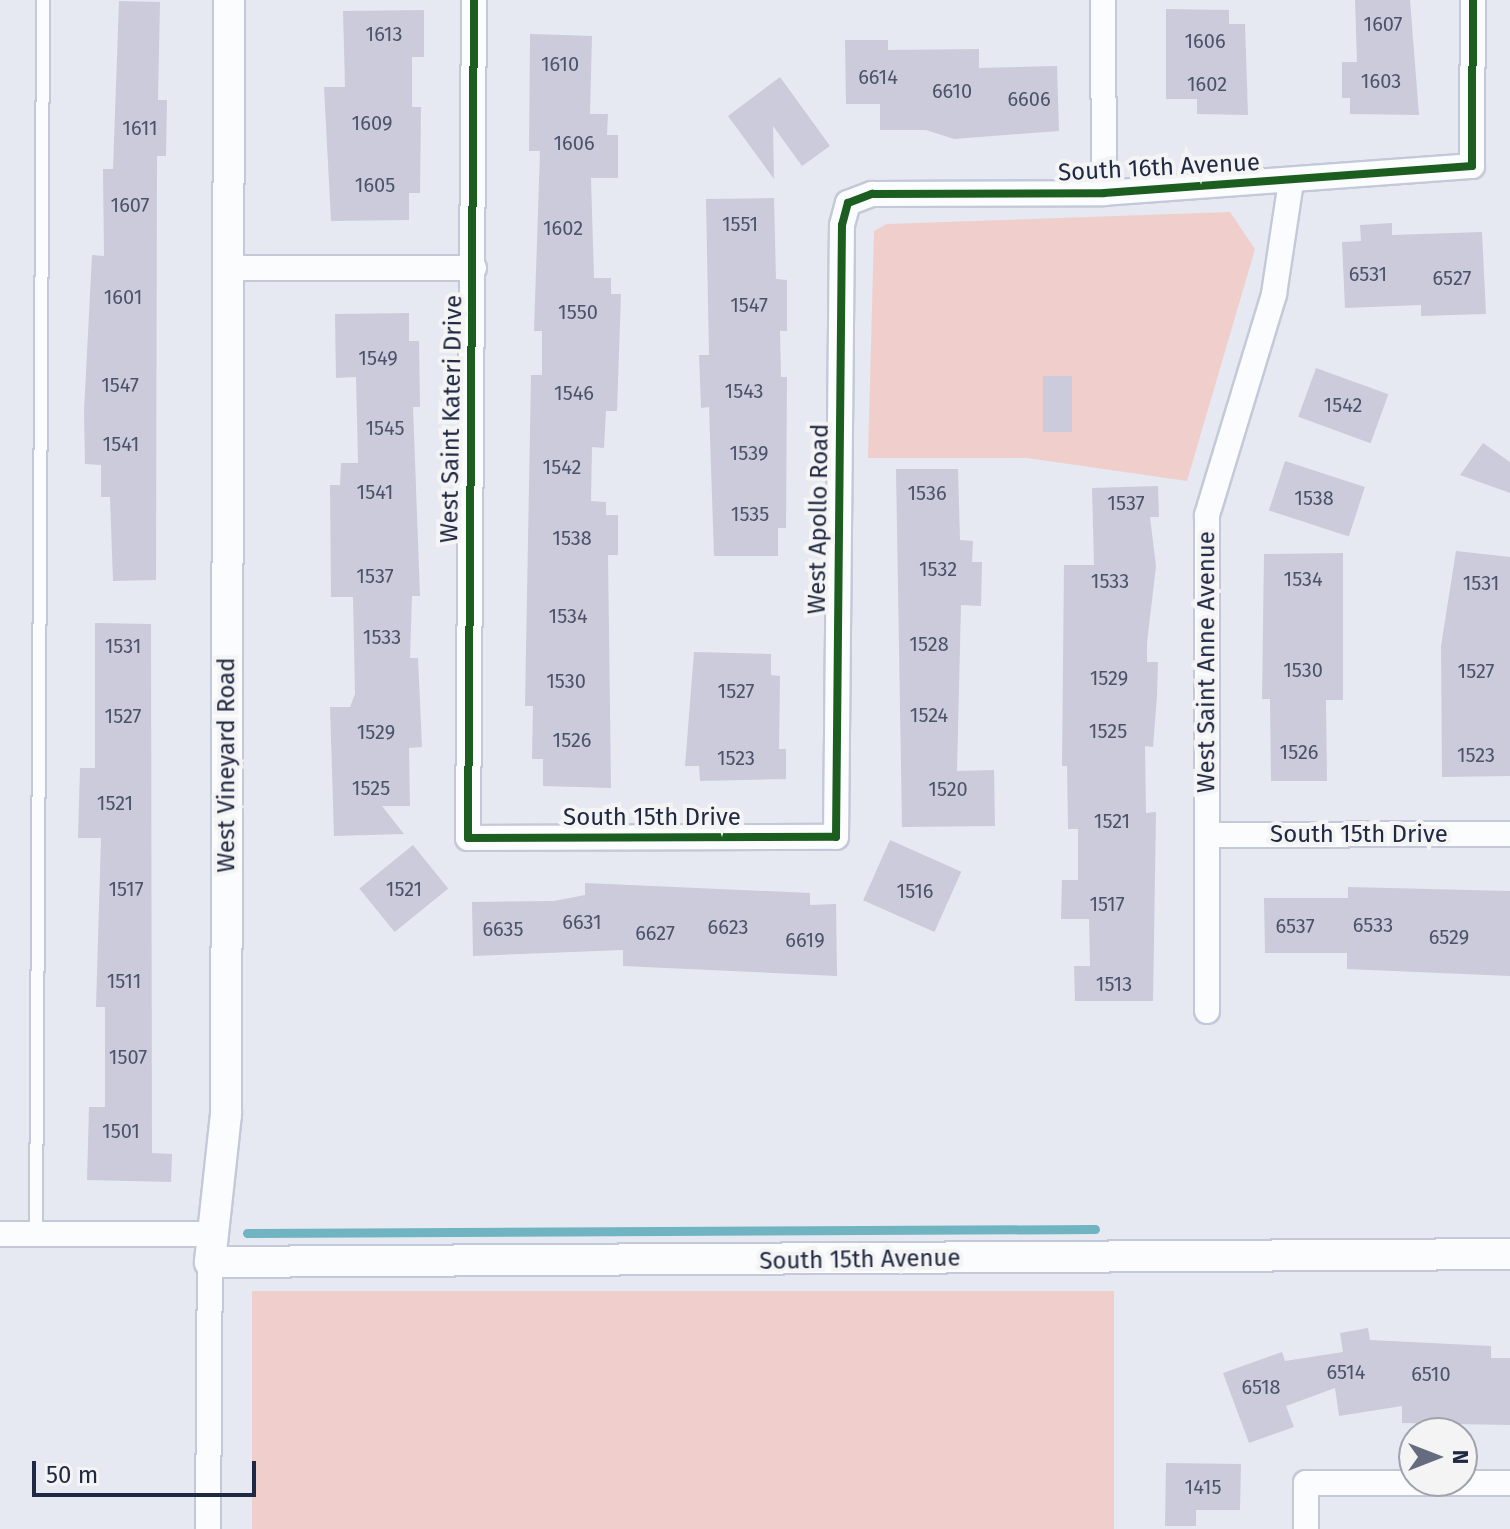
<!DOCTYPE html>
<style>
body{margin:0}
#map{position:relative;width:1510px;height:1529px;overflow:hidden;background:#e6e9f1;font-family:"Fira Sans",sans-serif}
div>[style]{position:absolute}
.green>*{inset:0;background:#f0cecb;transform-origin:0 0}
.stream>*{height:9px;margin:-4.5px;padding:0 4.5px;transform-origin:4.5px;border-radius:4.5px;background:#70b4c1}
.building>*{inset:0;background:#cbcbdb;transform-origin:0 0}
.roads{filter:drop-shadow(2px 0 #c4c9d9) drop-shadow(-2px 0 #c4c9d9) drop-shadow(0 2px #c4c9d9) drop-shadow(0 -2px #c4c9d9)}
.service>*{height:12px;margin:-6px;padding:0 6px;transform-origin:6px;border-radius:6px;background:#fbfcfd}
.minor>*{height:24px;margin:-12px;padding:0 12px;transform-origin:12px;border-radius:12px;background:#fbfcfd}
.tertiary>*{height:30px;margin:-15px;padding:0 15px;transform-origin:15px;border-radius:15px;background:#fbfcfd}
.cycleway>*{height:8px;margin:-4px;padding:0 4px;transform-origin:4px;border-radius:4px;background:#1b5e20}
span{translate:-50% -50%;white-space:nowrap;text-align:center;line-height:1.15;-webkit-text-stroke:8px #f4f4f4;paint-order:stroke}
.number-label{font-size:20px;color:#4b5269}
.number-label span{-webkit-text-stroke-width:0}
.street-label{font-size:24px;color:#202943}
.north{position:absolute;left:1398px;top:1417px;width:80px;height:80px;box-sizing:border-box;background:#f4f4f4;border:2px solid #9fa3ad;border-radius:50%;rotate:90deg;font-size:22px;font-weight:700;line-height:32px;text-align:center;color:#202943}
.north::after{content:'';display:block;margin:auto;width:28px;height:36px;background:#656c80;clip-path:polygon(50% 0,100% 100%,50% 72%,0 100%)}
.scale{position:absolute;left:32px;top:1461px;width:224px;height:36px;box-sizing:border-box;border:4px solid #202943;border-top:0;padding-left:10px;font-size:24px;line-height:28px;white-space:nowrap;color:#202943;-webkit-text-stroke:6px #f4f4f4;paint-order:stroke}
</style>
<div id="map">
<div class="green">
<i style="clip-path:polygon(1230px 212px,1255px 249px,1187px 481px,1027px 458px,868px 458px,874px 231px,887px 224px)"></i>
<i style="left:252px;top:1291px;width:862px;height:238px"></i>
</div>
<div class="stream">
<i style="left:247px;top:1233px;width:848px;rotate:-0.27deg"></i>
</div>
<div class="building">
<i style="clip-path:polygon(1355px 0,1410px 0,1419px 115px,1350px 114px,1350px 98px,1342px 98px,1342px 62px,1357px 62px)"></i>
<i style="clip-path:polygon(119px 1px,160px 2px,158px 100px,167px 100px,166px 156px,157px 156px,156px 580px,113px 581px,110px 497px,101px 497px,101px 465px,85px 464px,84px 411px,92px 255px,104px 256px,103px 169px,113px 169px)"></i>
<i style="clip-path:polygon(1166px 9px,1229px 10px,1229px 24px,1245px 24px,1248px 115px,1197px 114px,1197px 99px,1166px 99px)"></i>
<i style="clip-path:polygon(424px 10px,424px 57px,412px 57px,412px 107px,421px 107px,420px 193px,409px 193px,409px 220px,331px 221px,324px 87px,345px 87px,343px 11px)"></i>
<i style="clip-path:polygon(530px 34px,592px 36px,590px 114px,608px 114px,607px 135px,618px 135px,618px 178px,591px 178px,594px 278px,611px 278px,611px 294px,621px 294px,617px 411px,606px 411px,604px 448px,592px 447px,591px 501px,606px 502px,606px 515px,618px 515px,618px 555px,608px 555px,611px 788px,543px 786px,543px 759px,532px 759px,533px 706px,525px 706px,531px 375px,542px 375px,542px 331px,534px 331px,540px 151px,529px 151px)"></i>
<i style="clip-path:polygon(845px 40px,888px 40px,888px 50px,979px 49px,979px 68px,1057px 66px,1059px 131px,954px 139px,926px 130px,880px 130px,880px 104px,846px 104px)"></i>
<i style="clip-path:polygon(780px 77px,830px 146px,802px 166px,773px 126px,774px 179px,728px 116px)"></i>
<i style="clip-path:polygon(774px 198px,776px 279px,787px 280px,787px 331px,780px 331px,781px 377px,787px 377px,786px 528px,778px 528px,778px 556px,714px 556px,709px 407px,701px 408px,699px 355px,709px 355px,706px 199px)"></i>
<i style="clip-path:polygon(1392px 223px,1392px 235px,1482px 232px,1486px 314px,1421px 316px,1421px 305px,1345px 308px,1342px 242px,1361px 241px,1360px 225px)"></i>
<i style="clip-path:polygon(409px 313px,409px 341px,419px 341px,420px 407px,413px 407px,420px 596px,412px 596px,410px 658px,418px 658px,422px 747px,409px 748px,410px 806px,382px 806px,404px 834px,334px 836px,330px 707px,350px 707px,355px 694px,353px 597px,331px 597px,330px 485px,340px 485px,341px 463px,358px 463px,356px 377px,336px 378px,335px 314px)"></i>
<i style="left:1316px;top:368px;width:77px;height:52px;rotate:20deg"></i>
<i style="left:1043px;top:376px;width:29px;height:56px"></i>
<i style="clip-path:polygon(1483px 443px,1510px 462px,1510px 493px,1460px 475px)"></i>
<i style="left:1285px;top:461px;width:84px;height:52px;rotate:18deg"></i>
<i style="clip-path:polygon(896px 469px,958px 469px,960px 540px,973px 541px,972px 562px,982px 562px,981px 606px,961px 605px,957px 771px,994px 770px,995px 826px,902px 827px)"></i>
<i style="clip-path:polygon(1158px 486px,1159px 517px,1150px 517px,1156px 566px,1147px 643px,1147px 662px,1158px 662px,1157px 696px,1153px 747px,1145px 746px,1146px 813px,1156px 812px,1153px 1001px,1075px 1001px,1074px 966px,1090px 966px,1089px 919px,1061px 919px,1062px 880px,1078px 880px,1078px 829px,1068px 829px,1067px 766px,1062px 766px,1064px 565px,1094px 565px,1092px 488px)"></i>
<i style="clip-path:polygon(1456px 551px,1510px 557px,1510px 776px,1442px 777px,1441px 646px)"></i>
<i style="clip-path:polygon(1343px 553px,1343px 700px,1326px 700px,1327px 781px,1271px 781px,1270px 699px,1262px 699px,1264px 554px)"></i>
<i style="clip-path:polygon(95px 623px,151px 624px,152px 1153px,172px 1154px,171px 1182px,87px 1180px,89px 1107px,105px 1107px,105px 1007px,96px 1007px,101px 838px,78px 838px,80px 768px,95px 768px)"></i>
<i style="clip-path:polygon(694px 652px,771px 654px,771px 675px,780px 676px,779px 749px,786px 749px,786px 779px,700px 781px,699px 766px,685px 766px)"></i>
<i style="left:890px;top:840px;width:78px;height:66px;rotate:24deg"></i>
<i style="left:413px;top:845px;width:56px;height:69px;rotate:51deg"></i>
<i style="clip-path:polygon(585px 883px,810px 893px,810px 905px,836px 904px,837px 976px,623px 966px,623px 950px,473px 956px,472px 902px,554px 901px,585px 895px)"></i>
<i style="clip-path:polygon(1348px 887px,1510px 891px,1510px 976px,1347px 969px,1347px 953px,1265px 953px,1264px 898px,1348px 898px)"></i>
<i style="clip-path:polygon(1368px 1328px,1370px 1340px,1491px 1346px,1491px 1358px,1510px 1358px,1510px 1425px,1402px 1423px,1402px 1406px,1339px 1416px,1335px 1388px,1286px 1406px,1294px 1427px,1249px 1443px,1223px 1373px,1282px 1352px,1285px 1361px,1343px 1352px,1340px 1333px)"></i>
<i style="clip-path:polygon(1166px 1463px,1241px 1464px,1240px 1510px,1196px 1510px,1196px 1526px,1165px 1526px)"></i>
</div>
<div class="roads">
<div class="service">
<i style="left:36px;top:1234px;width:1234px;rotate:-89.67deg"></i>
</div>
<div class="minor">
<i style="left:474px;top:0;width:838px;rotate:90.41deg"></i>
<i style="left:468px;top:838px;width:368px;rotate:-0.2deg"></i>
<i style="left:836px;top:837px;width:612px;rotate:-89.44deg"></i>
<i style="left:842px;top:225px;width:23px;rotate:-75deg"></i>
<i style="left:848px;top:203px;width:26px;rotate:-21deg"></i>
<i style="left:872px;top:194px;width:232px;rotate:-0.2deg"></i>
<i style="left:1104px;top:193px;width:369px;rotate:-4.2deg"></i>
<i style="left:1472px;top:166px;width:166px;rotate:-89.7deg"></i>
<i style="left:1103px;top:0;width:193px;rotate:89.7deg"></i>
<i style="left:227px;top:268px;width:247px"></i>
<i style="left:1207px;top:835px;width:303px;rotate:-0.2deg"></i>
<i style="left:1207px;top:1011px;width:496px;rotate:-90deg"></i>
<i style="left:1207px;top:515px;width:231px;rotate:-73.1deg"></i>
<i style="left:1274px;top:294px;width:114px;rotate:-81.4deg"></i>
<i style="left:0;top:1234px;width:214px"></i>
<i style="left:208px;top:1529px;width:267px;rotate:-89.6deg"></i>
<i style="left:1306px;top:1529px;width:46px;rotate:-90deg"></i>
<i style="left:1306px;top:1483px;width:204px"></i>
</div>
<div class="tertiary">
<i style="left:229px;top:0;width:1114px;rotate:90.15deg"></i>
<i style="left:226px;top:1114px;width:149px;rotate:96.2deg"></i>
<i style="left:210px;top:1262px;width:1300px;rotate:-0.35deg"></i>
</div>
</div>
<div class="cycleway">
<i style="left:474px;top:0;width:838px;rotate:90.41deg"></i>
<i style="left:468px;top:838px;width:368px;rotate:-0.2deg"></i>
<i style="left:836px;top:837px;width:612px;rotate:-89.44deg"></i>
<i style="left:842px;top:225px;width:23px;rotate:-75deg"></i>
<i style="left:848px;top:203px;width:26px;rotate:-21deg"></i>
<i style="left:872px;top:194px;width:232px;rotate:-0.2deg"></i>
<i style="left:1104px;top:193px;width:369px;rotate:-4.2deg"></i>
<i style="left:1472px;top:166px;width:166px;rotate:-89.7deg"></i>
</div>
<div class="number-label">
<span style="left:1383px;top:24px">1607</span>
<span style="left:384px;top:34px">1613</span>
<span style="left:1205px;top:41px">1606</span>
<span style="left:560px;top:64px">1610</span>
<span style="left:878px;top:77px">6614</span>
<span style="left:1381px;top:81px">1603</span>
<span style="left:1207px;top:84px">1602</span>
<span style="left:952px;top:91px">6610</span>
<span style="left:1029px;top:99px">6606</span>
<span style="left:372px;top:123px">1609</span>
<span style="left:140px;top:128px">1611</span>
<span style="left:574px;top:143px">1606</span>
<span style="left:375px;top:185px">1605</span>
<span style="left:130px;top:205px">1607</span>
<span style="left:740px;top:224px">1551</span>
<span style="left:563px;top:228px">1602</span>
<span style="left:1368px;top:274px">6531</span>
<span style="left:1452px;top:278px">6527</span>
<span style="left:123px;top:297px">1601</span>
<span style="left:749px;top:305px">1547</span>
<span style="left:578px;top:312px">1550</span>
<span style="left:378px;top:358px">1549</span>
<span style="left:120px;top:385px">1547</span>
<span style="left:744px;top:391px">1543</span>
<span style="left:574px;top:393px">1546</span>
<span style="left:1343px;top:405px">1542</span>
<span style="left:385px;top:428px">1545</span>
<span style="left:121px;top:444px">1541</span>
<span style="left:749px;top:453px">1539</span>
<span style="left:562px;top:467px">1542</span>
<span style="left:375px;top:492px">1541</span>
<span style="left:927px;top:493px">1536</span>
<span style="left:1314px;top:498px">1538</span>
<span style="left:1126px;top:503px">1537</span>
<span style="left:750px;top:514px">1535</span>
<span style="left:572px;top:538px">1538</span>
<span style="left:938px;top:569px">1532</span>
<span style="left:375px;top:576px">1537</span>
<span style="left:1303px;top:579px">1534</span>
<span style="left:1110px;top:581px">1533</span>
<span style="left:1481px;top:583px">1531</span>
<span style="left:568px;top:616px">1534</span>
<span style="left:382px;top:637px">1533</span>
<span style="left:929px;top:644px">1528</span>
<span style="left:123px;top:646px">1531</span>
<span style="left:1303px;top:670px">1530</span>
<span style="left:1476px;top:671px">1527</span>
<span style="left:1109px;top:678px">1529</span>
<span style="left:566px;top:681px">1530</span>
<span style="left:736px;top:691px">1527</span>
<span style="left:929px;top:715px">1524</span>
<span style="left:123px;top:716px">1527</span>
<span style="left:1108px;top:731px">1525</span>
<span style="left:376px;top:732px">1529</span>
<span style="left:572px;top:740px">1526</span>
<span style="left:1299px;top:752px">1526</span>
<span style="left:1476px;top:755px">1523</span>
<span style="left:736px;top:758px">1523</span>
<span style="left:371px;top:788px">1525</span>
<span style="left:948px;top:789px">1520</span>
<span style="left:115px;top:803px">1521</span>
<span style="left:1112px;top:821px">1521</span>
<span style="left:126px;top:889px">1517</span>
<span style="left:404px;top:889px">1521</span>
<span style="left:915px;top:891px">1516</span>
<span style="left:1107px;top:904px">1517</span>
<span style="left:582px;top:922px">6631</span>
<span style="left:1373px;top:925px">6533</span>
<span style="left:1295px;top:926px">6537</span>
<span style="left:728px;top:927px">6623</span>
<span style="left:503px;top:929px">6635</span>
<span style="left:655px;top:933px">6627</span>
<span style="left:1449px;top:937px">6529</span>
<span style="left:805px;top:940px">6619</span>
<span style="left:124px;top:981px">1511</span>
<span style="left:1114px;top:984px">1513</span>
<span style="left:128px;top:1057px">1507</span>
<span style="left:121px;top:1131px">1501</span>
<span style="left:1346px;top:1372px">6514</span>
<span style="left:1431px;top:1374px">6510</span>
<span style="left:1261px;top:1387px">6518</span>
<span style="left:1203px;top:1487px">1415</span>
</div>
<div class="street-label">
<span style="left:1159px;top:168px;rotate:-3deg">South 16th Avenue</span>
<span style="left:452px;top:419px;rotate:-89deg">West Saint Kateri Drive</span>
<span style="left:819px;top:519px;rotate:-89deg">West Apollo Road</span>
<span style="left:1207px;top:662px;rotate:-90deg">West Saint Anne Avenue</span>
<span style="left:227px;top:765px;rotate:-90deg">West Vineyard Road</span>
<span style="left:652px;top:818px">South 15th Drive</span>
<span style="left:1359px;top:835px">South 15th Drive</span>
<span style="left:860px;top:1260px;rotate:-1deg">South 15th Avenue</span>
</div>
<div class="north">N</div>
<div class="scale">50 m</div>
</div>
